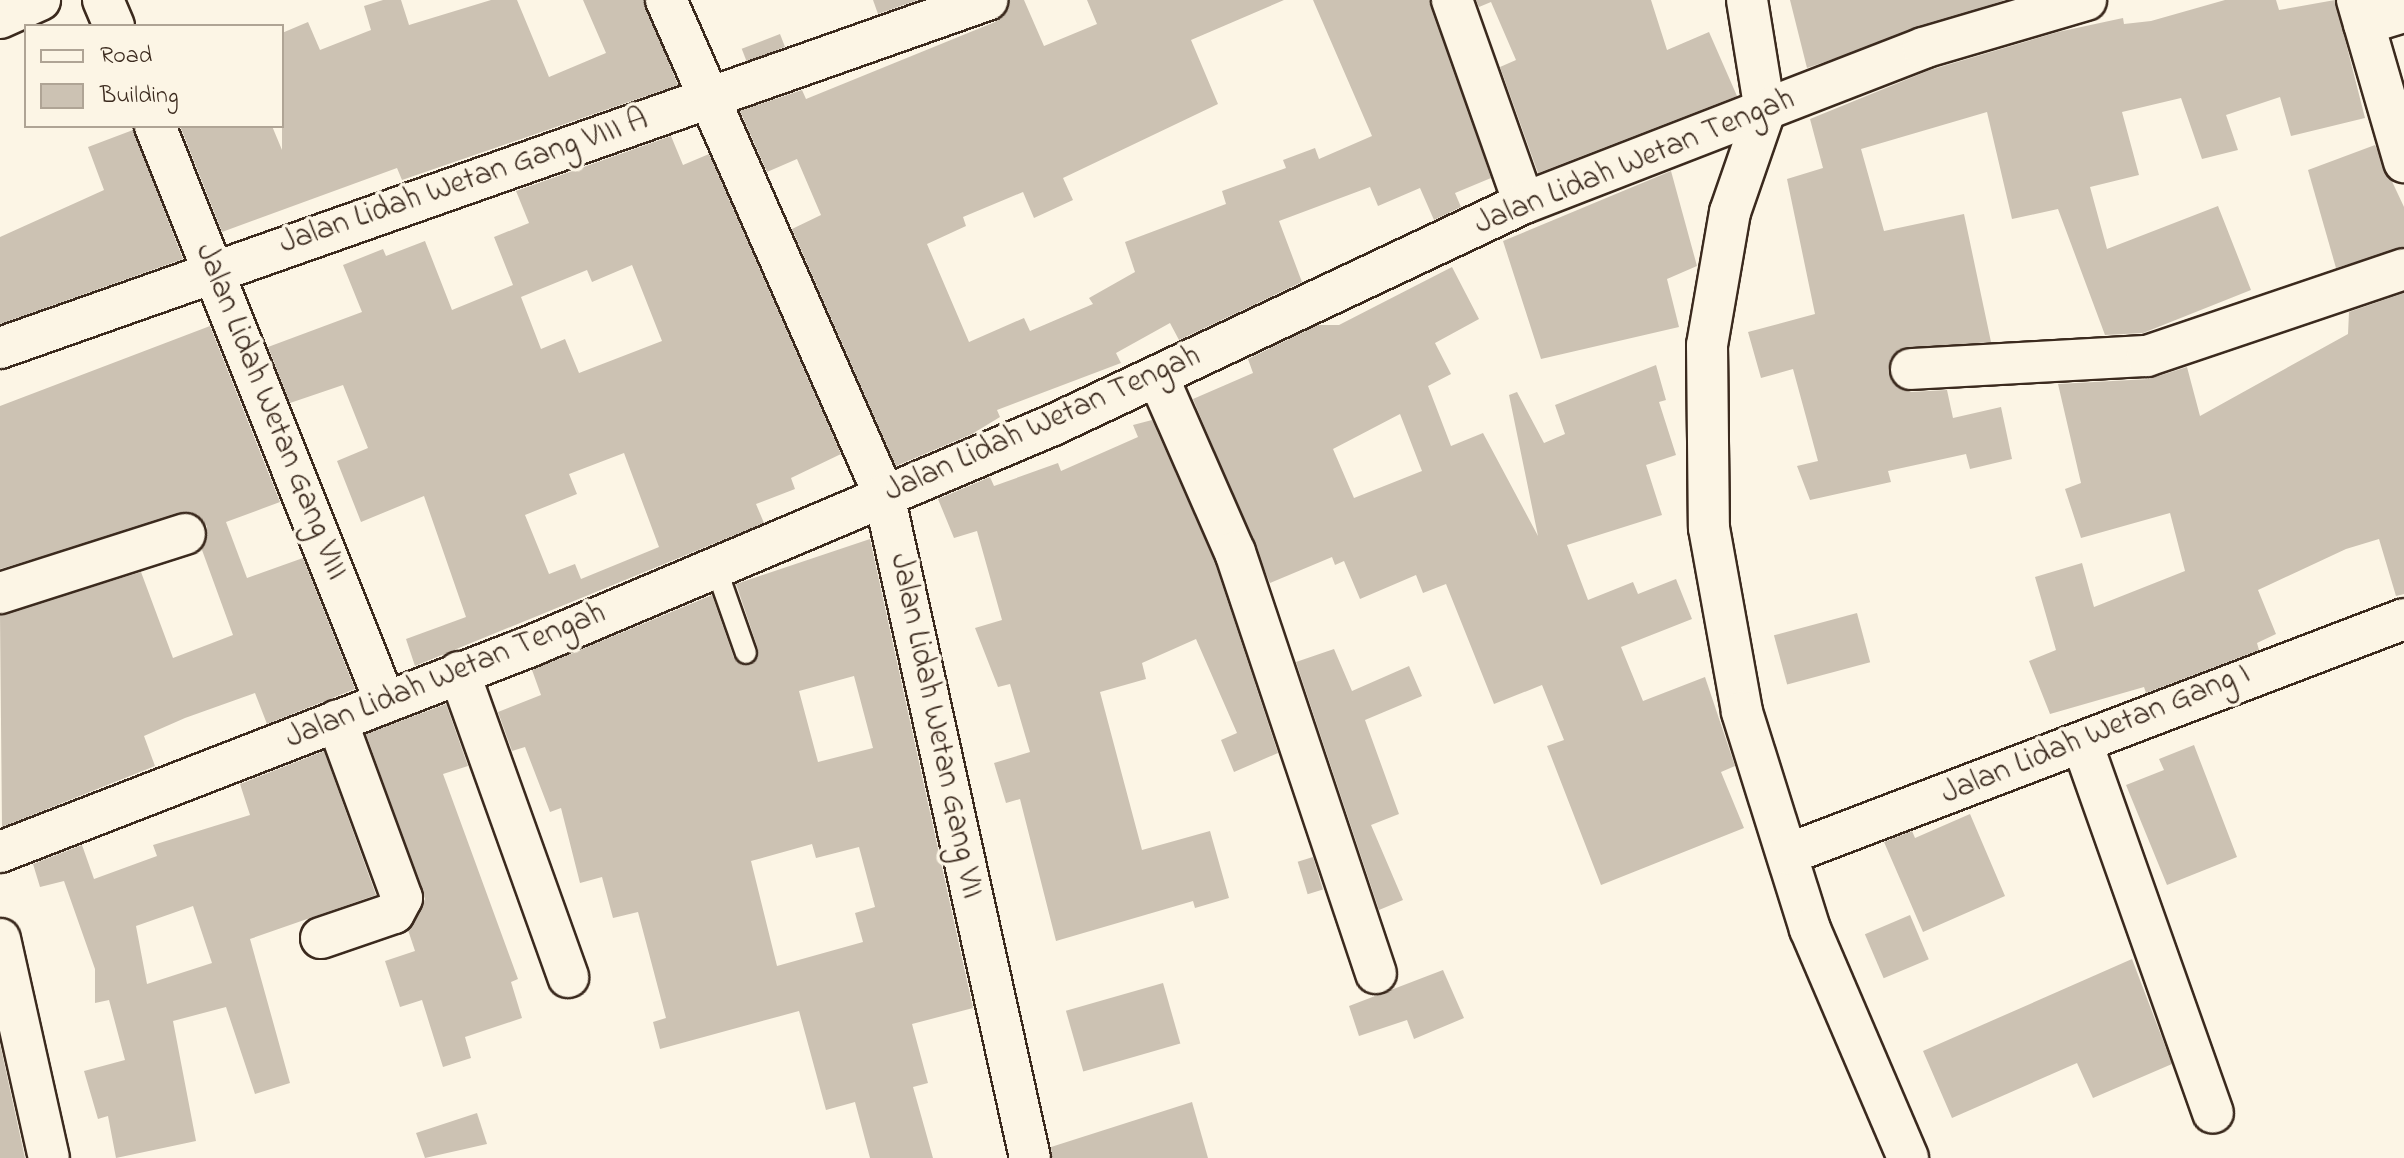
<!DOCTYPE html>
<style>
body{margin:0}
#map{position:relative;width:2404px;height:1158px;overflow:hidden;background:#fcf5e5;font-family:"Indie Flower",sans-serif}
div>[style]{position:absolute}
.building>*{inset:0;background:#ccc2b3;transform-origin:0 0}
.roads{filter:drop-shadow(2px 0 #3b2a1e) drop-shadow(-2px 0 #3b2a1e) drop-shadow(0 2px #3b2a1e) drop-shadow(0 -2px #3b2a1e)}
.lane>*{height:20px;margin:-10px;padding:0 10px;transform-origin:10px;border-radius:10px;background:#fcf5e5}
.street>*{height:40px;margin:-20px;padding:0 20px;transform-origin:20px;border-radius:20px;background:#fcf5e5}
span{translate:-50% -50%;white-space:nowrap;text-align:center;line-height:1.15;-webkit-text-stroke:7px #fcf5e5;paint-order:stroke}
.street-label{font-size:32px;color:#3b2a1e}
.legend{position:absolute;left:24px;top:24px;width:260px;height:104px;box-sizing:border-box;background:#fcf5e5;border:2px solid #afa495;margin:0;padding:10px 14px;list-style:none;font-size:24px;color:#3b2a1e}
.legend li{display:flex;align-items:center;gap:16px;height:40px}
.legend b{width:40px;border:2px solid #afa495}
</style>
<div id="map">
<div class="building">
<i style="clip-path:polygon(383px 0,401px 0,409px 25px,491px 0,517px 0,549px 77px,606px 53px,583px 0,643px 0,678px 85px,402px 180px,397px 168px,222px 232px,180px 126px,272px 126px,282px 150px,282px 33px,308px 22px,320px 50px,371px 30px,364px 6px)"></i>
<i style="clip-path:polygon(873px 0,918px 0,878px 14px)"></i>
<i style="clip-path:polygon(1009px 0,1024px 0,1044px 46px,1097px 24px,1087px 0,1284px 0,1191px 40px,1218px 104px,1063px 178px,1073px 200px,1034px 218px,1023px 192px,963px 217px,966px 226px,927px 244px,969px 342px,1024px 318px,1030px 331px,1093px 304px,1089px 298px,1135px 272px,1125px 242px,1226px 204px,1222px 191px,1286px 168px,1283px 160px,1315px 148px,1319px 159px,1372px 136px,1313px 0,1430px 0,1491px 178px,1455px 193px,1461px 207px,1434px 220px,1420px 188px,1378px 206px,1370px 187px,1279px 221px,1302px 282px,1179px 340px,1170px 323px,1116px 353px,1121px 363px,997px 410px,1000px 417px,972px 434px,896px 466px,792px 229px,821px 215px,797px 159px,767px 172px,740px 111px,802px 90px,806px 99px,995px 22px)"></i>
<i style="clip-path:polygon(1476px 0,1651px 0,1667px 50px,1709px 32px,1737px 96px,1538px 173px,1500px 67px,1516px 60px,1491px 2px,1479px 7px)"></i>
<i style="clip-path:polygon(1790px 0,2005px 0,1807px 68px)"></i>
<i style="clip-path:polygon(2225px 0,2276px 0,2279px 10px,2335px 0,2365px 118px,2291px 136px,2280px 97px,2226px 115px,2238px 150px,2202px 159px,2181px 98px,2122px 112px,2139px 175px,2090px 187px,2107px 249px,2218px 206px,2251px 290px,2143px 333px,2105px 335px,2058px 209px,2012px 219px,1987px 112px,1861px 149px,1884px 231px,1964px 214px,1991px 342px,1899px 349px,1890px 359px,1891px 381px,1911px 392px,1947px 390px,1953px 418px,2001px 407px,2012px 459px,1970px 469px,1966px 454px,1888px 471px,1891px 482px,1810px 500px,1797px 466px,1818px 461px,1793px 369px,1761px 378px,1748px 332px,1815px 314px,1787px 179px,1823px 168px,1810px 119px,1930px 70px,2058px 32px,2123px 18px,2124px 24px,2151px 21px)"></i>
<i style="left:780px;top:34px;width:14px;height:41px;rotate:69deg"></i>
<i style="clip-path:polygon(133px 130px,183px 259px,0 324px,0 237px,104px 190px,88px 147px)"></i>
<i style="clip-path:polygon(evenodd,671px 136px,683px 165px,709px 154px,841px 454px,791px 478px,795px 489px,756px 504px,764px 523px,415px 666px,406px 639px,466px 617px,424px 496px,361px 522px,337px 461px,368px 448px,343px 385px,290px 403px,268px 347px,362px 312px,343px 265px,383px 249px,386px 256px,425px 241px,452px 310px,513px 285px,494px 237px,529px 223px,516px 191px,671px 136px,632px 265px,662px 341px,579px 373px,565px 339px,541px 349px,521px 297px,587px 270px,592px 282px,632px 265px,671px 136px,624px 453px,659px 547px,581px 579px,575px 564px,549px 574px,525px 515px,577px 494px,569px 474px,624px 453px)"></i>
<i style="clip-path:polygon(2375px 145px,2404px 207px,2404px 247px,2336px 268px,2308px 170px)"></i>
<i style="clip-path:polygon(1671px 171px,1697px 266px,1667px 279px,1679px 327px,1541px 359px,1503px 241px)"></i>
<i style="clip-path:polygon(evenodd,1452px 267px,1479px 319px,1435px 343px,1451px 374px,1428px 386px,1451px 446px,1483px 433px,1538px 536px,1509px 395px,1517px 392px,1544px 443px,1565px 434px,1555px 405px,1656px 365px,1666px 400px,1659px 402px,1676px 455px,1646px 465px,1662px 515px,1567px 545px,1588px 600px,1633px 582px,1638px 594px,1676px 579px,1692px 619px,1621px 647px,1643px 701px,1705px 677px,1735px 766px,1721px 772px,1744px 828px,1601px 885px,1547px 746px,1564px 740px,1542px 685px,1494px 704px,1446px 584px,1423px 593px,1416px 575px,1360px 599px,1344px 561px,1335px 565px,1332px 557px,1270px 583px,1193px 399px,1253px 373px,1248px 359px,1318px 325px,1339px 325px,1452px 267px,1400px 414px,1422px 471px,1354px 498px,1333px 449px,1400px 414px)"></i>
<i style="clip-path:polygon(2404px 293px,2404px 594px,2396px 596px,2379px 539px,2346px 549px,2258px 590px,2276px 634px,2257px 643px,2259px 650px,2146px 693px,2144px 687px,2050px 714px,2029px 661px,2056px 650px,2035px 577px,2082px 563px,2094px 607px,2185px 571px,2170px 513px,2081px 538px,2065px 489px,2081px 483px,2058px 384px,2149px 379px,2187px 367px,2200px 416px,2348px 334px,2349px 312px)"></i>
<i style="clip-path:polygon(210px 326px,280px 502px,226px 522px,247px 578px,303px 558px,355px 689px,267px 724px,255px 693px,185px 718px,144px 736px,155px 766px,2px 827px,0 615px,141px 572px,173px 658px,233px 635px,202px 550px,207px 526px,191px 512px,0 569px,0 406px)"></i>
<i style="clip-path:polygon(1152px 420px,1214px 560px,1278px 753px,1234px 772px,1221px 740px,1237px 733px,1196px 639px,1142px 663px,1146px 679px,1100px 692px,1142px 850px,1210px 831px,1229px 898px,1195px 908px,1193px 901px,1056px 941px,1020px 799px,1006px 803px,994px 763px,1030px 752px,1010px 684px,998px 687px,975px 628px,1002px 620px,977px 531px,954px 538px,938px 499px,990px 477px,994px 486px,1058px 463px,1061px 471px,1138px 437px,1133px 425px)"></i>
<i style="clip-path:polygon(evenodd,870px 539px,973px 1008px,912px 1024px,928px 1083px,913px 1087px,933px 1158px,870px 1158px,855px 1102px,826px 1110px,799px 1011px,660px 1049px,653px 1022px,666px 1018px,638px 912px,613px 918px,602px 877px,580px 883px,561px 808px,550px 812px,525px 747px,512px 751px,498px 712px,541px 695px,532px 670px,712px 595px,734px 658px,751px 665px,758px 649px,736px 584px,870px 539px,854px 676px,873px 748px,818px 762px,799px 691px,854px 676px,870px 539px,812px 844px,816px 858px,859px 847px,875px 907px,855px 913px,863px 942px,777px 966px,751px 861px,812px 844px)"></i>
<i style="left:1857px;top:613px;width:51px;height:86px;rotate:75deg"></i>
<i style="clip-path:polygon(1334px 649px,1352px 691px,1409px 666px,1422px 696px,1365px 720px,1399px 814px,1371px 825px,1403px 900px,1379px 910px,1296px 662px)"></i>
<i style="clip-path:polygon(446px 704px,468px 766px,443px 774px,518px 979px,511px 982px,522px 1018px,465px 1037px,471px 1058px,443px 1067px,422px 1000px,400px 1007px,385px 961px,415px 951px,408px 930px,425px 899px,366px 734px)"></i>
<i style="clip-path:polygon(2194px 745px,2237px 857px,2167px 885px,2126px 785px,2164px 770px,2159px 759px)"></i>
<i style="clip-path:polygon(evenodd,324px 751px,376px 895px,250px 939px,290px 1083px,255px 1094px,226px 1007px,173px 1021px,196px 1141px,116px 1158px,108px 1116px,98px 1119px,84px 1071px,125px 1060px,109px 1000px,95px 1003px,95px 969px,64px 881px,40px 887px,33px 864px,82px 845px,94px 879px,157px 856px,153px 845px,250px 815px,240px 784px,324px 751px,193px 906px,212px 963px,147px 984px,136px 926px,193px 906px)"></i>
<i style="clip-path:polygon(1970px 814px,2005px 896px,1923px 932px,1884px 842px,1912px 831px,1915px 838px)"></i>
<i style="left:1313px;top:857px;width:34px;height:16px;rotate:73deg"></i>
<i style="left:1910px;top:915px;width:48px;height:49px;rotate:67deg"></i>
<i style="clip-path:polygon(2132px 959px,2172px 1064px,2093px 1098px,2077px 1063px,1952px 1118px,1923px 1051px)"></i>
<i style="clip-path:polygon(1443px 970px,1464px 1018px,1414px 1039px,1407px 1020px,1359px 1036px,1349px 1006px)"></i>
<i style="left:1163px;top:983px;width:63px;height:101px;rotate:74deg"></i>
<i style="clip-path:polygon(0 1044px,25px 1158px,0 1158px)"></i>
<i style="clip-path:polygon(1192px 1102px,1208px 1158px,1052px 1158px,1051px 1147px)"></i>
<i style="clip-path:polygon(477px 1113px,487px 1144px,425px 1158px,416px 1133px)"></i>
</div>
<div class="roads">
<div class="lane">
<i style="left:716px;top:568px;width:90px;rotate:70.6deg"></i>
</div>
<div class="street">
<i style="left:103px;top:0;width:28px;rotate:67deg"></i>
<i style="left:666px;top:0;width:541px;rotate:66.23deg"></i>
<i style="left:884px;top:495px;width:679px;rotate:77.58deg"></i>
<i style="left:1452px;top:0;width:215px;rotate:70.5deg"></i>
<i style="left:1747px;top:0;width:112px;rotate:80.8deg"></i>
<i style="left:1765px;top:111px;width:107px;rotate:109.1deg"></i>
<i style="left:1730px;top:212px;width:135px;rotate:99.8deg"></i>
<i style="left:1707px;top:345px;width:183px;rotate:89.4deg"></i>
<i style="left:1709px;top:528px;width:187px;rotate:79.8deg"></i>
<i style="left:1742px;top:712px;width:227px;rotate:72.6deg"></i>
<i style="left:1810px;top:929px;width:249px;rotate:66.8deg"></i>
<i style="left:2357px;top:0;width:169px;rotate:73.8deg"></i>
<i style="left:0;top:18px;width:44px;rotate:-24.2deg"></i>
<i style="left:2364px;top:24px;width:42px;rotate:-16.7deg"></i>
<i style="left:155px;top:126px;width:617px;rotate:68.22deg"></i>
<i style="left:0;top:348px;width:1047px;rotate:-19.42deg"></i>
<i style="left:1911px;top:369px;width:236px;rotate:-3.2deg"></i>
<i style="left:2147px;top:356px;width:271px;rotate:-18.7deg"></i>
<i style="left:1158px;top:377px;width:191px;rotate:66.3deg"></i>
<i style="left:1235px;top:552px;width:444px;rotate:71.5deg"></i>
<i style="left:0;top:593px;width:194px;rotate:-17.7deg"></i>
<i style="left:459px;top:672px;width:324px;rotate:70.3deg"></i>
<i style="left:2082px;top:743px;width:392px;rotate:70.5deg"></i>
<i style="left:0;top:852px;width:570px;rotate:-21.2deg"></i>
<i style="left:531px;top:646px;width:567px;rotate:-22.95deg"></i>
<i style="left:1053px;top:425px;width:521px;rotate:-25.24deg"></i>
<i style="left:1524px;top:203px;width:428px;rotate:-21.2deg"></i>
<i style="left:1923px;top:48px;width:170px;rotate:-16.4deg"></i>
<i style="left:1788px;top:854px;width:659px;rotate:-20.88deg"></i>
<i style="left:321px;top:938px;width:77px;rotate:-18.9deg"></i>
<i style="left:394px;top:913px;width:17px;rotate:-62deg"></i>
<i style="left:402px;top:898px;width:189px;rotate:-110.2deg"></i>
<i style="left:0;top:939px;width:224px;rotate:77.4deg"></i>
</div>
</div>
<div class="street-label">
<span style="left:1635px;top:163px;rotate:-22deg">Jalan Lidah Wetan Tengah</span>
<span style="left:464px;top:183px;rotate:-19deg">Jalan Lidah Wetan Gang VIII A</span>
<span style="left:270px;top:412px;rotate:68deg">Jalan Lidah Wetan Gang VIII</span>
<span style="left:1043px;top:425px;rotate:-24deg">Jalan Lidah Wetan Tengah</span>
<span style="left:446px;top:677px;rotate:-22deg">Jalan Lidah Wetan Tengah</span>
<span style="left:935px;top:726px;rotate:78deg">Jalan Lidah Wetan Gang VII</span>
<span style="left:2096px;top:735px;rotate:-22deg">Jalan Lidah Wetan Gang I</span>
</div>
<ul class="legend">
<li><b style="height:10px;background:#fcf5e5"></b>Road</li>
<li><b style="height:22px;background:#ccc2b3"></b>Building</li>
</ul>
</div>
